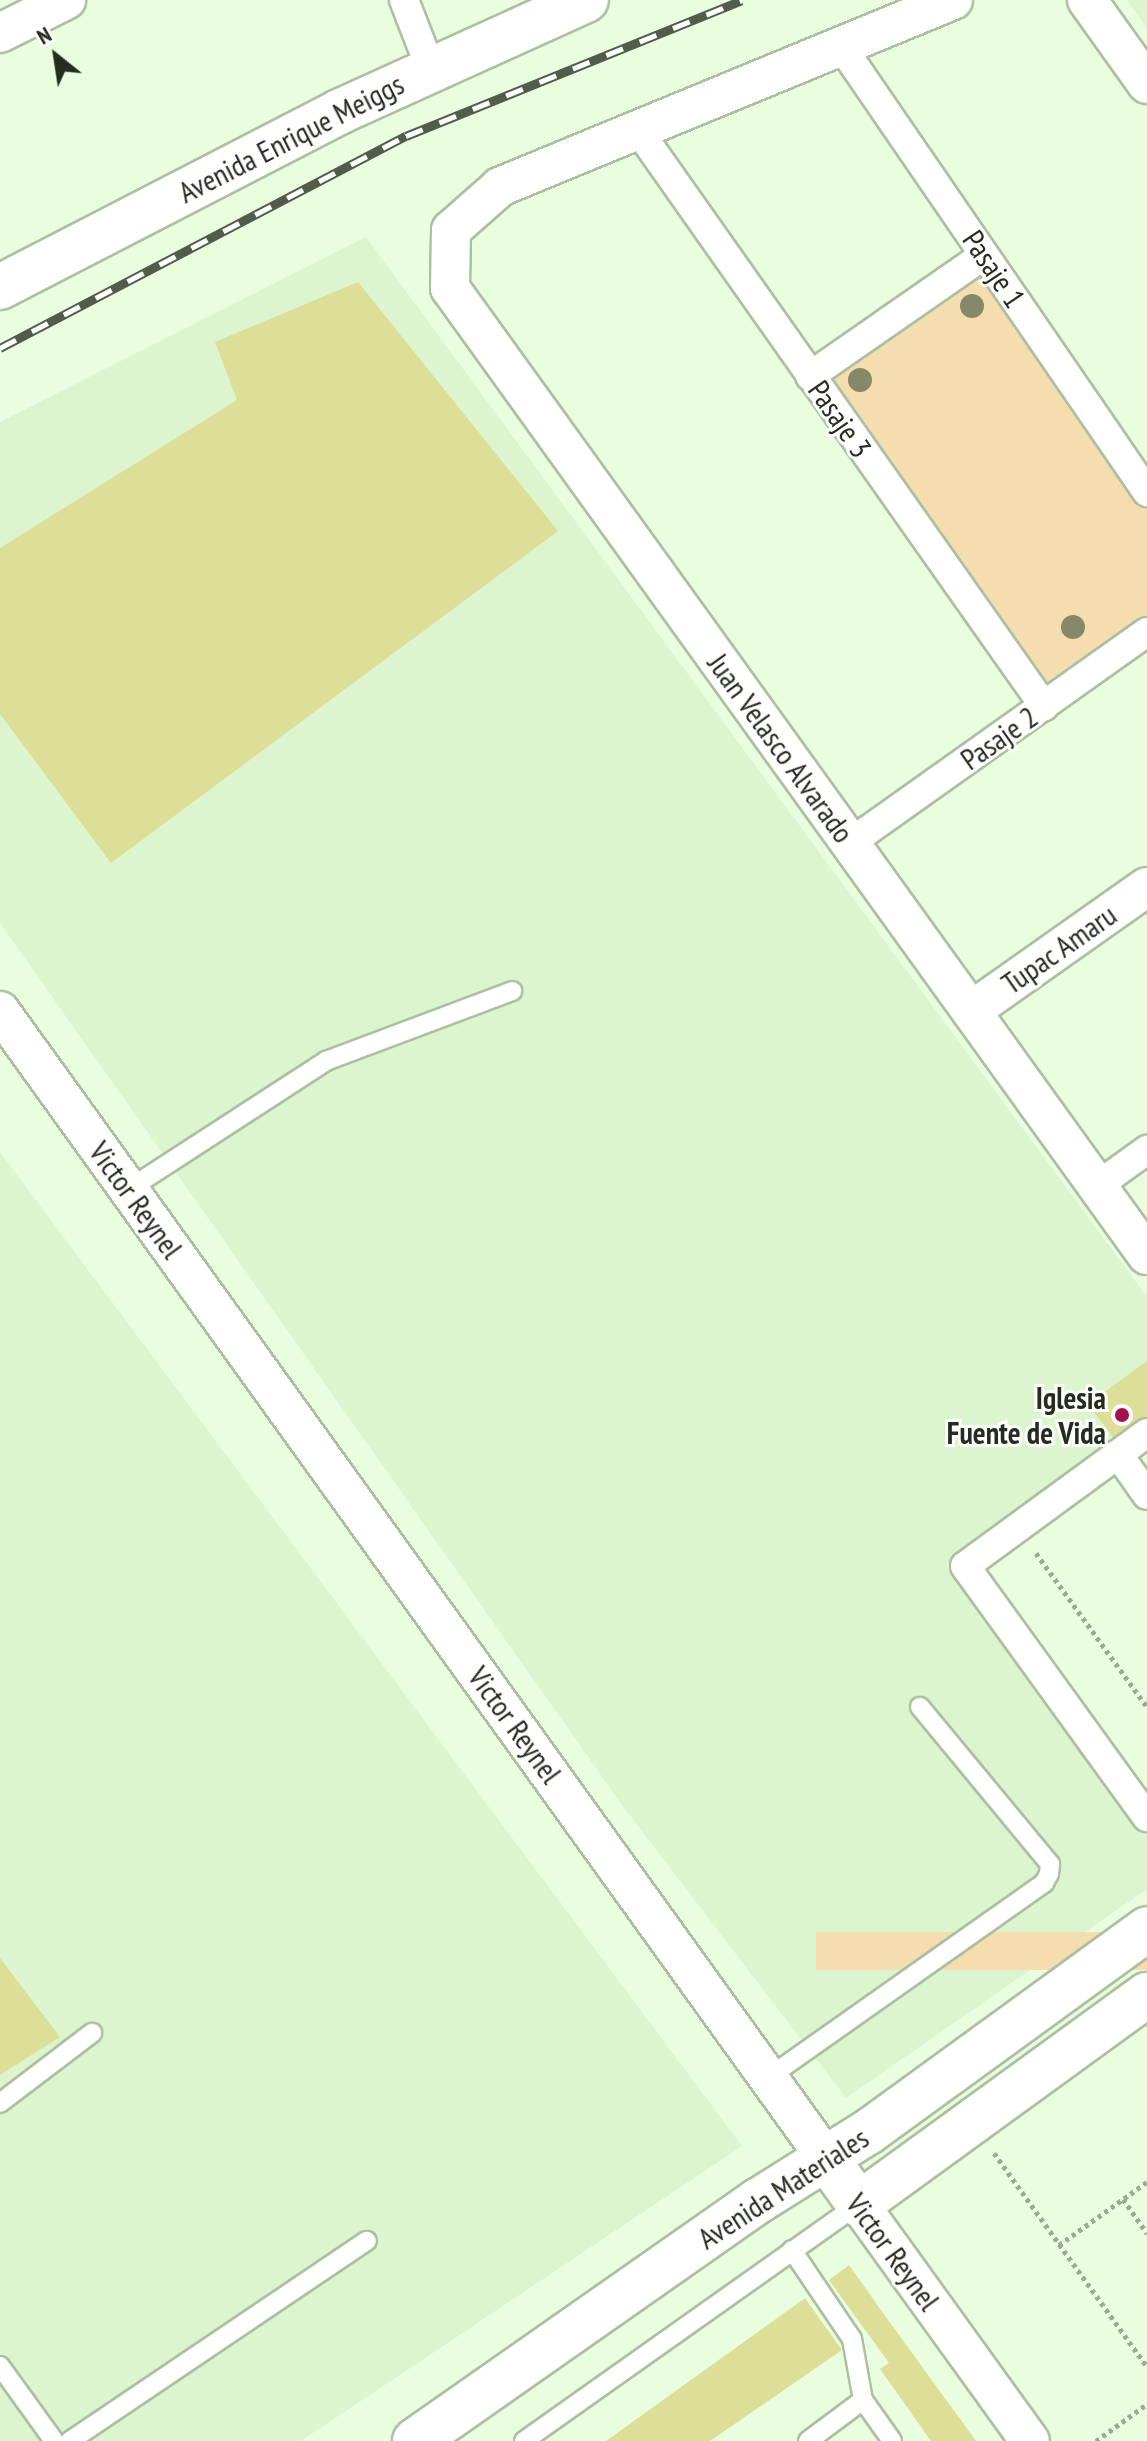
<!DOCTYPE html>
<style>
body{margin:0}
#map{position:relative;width:1147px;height:2441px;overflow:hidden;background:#e9fede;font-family:"PT Sans Narrow",sans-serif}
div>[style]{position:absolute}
.built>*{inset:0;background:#dcf5ce}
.green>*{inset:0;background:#f5ddb0;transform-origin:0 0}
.building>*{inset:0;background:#ddde97}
.path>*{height:5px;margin-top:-2.5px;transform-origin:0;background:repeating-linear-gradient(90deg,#9baa92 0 4px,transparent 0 8px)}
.roads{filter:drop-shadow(2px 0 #acc0a1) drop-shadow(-2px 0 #acc0a1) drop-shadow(0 2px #acc0a1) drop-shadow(0 -2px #acc0a1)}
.service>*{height:18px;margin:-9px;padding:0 9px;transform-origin:9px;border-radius:9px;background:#fff}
.pedestrian>*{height:28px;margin:-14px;padding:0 14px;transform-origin:14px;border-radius:14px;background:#fff}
.minor>*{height:38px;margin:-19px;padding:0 19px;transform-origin:19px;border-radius:19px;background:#fff}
.tertiary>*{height:44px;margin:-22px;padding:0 22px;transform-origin:22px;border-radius:22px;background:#fff}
.rail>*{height:9px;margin-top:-4.5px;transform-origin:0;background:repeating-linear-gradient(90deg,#fff 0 18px,#515c4b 0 36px);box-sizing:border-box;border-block:2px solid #515c4b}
.trees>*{width:24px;height:24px;margin:-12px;border-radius:50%;background:#878869}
.dots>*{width:22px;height:22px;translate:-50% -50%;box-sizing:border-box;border:4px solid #fff;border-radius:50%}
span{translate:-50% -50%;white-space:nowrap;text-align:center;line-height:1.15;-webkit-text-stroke:6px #fff;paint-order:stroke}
.street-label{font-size:30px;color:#252c20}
.poi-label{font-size:30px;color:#252c20;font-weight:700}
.right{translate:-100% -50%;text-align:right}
.north{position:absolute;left:16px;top:16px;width:80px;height:80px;-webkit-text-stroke:6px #fff;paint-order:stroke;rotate:330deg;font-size:22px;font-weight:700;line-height:32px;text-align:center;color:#252c20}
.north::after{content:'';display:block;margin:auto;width:28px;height:36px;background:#252c20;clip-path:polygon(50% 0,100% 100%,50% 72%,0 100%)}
</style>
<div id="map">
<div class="built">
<i style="clip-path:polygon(1127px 0,1147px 0,1147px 28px)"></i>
<i style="clip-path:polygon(366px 237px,1147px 1297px,1147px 1427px,955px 1568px,1147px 1835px,1147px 1889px,846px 2098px,622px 1805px,0 923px,0 422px)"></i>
<i style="clip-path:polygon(0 1152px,742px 2146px,301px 2441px,0 2441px)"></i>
</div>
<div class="green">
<i style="clip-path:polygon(981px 263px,1147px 505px,1147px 621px,1048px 694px,822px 375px)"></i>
<i style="left:1147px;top:1932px;width:38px;height:331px;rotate:90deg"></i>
</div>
<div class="building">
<i style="clip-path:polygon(358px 282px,558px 531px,111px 863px,0 714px,0 548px,237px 400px,215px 342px)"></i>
<i style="clip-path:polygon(1147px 1361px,1147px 1427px,1120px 1447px,1088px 1404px)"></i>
<i style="clip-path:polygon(0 1958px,60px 2037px,0 2075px)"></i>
<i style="clip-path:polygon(849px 2265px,886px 2317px,976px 2441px,931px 2441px,880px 2369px,889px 2363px,829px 2280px)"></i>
<i style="clip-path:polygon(805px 2298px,842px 2350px,710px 2441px,606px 2441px)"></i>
</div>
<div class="path">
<i style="left:1036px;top:1553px;width:190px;rotate:54.2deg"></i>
<i style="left:994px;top:2153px;width:263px;rotate:54.4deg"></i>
<i style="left:1123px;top:2199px;width:42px;rotate:54.8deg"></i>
<i style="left:1059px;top:2245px;width:108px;rotate:-35.6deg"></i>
<i style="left:1096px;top:2441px;width:63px;rotate:-36deg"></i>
</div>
<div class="roads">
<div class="service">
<i style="left:129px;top:1189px;width:235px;rotate:-33deg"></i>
<i style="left:326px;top:1061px;width:199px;rotate:-20.6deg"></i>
<i style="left:769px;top:2077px;width:337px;rotate:-35.2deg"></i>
<i style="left:1044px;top:1883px;width:10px;rotate:-61deg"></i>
<i style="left:1049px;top:1874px;width:10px;rotate:-84deg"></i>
<i style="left:1050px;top:1864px;width:204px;rotate:-129.6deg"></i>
<i style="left:0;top:2103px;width:116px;rotate:-37.3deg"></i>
<i style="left:792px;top:2250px;width:107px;rotate:56deg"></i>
<i style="left:852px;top:2339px;width:62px;rotate:79.8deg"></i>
<i style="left:863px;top:2400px;width:50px;rotate:54.7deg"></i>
<i style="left:0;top:2366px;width:92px;rotate:54.2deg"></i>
<i style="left:70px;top:2441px;width:358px;rotate:-34deg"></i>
<i style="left:524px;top:2441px;width:410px;rotate:-35.3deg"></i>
<i style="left:808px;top:2441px;width:69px;rotate:-36.7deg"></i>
</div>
<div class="pedestrian">
<i style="left:404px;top:0;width:72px;rotate:68.8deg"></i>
<i style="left:841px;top:46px;width:541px;rotate:55.55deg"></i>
<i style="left:638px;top:130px;width:705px;rotate:54.82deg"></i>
<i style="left:810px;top:376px;width:212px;rotate:-34.8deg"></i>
<i style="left:850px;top:843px;width:364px;rotate:-35.4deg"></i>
<i style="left:1097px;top:1186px;width:62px;rotate:-35.8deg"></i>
<i style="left:1147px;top:1433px;width:225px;rotate:143.8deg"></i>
<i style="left:965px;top:1566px;width:310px;rotate:54.1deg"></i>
<i style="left:1118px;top:1454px;width:50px;rotate:54.7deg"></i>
</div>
<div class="minor">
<i style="left:953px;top:0;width:490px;rotate:157.6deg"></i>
<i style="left:500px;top:187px;width:65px;rotate:138.7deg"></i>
<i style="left:451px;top:230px;width:58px;rotate:91deg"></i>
<i style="left:450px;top:288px;width:1192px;rotate:54.22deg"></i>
<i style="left:1087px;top:0;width:103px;rotate:54.5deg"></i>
<i style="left:0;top:33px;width:74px;rotate:-26.6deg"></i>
<i style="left:0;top:1011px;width:1413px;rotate:54.24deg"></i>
<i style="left:971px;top:1011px;width:215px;rotate:-35.2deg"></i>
<i style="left:859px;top:2204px;width:292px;rotate:54.2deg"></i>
</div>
<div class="tertiary">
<i style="left:0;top:287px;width:382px;rotate:-27.3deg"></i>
<i style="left:339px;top:112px;width:271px;rotate:-24.4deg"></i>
<i style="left:826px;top:2158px;width:57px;rotate:54.3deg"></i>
<i style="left:859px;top:2204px;width:356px;rotate:-36deg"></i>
<i style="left:415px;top:2441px;width:419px;rotate:-35deg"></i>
<i style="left:758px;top:2201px;width:130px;rotate:-32.1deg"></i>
<i style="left:868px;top:2132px;width:345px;rotate:-36deg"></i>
</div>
</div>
<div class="rail">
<i style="left:0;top:348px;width:458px;rotate:-27.6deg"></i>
<i style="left:406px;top:136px;width:362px;rotate:-22deg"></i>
</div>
<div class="trees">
<i style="left:972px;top:306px"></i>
<i style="left:860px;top:380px"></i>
<i style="left:1073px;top:627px"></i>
</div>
<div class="dots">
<i style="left:1122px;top:1415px;background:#a40f4c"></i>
</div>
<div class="street-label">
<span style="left:291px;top:138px;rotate:-27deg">Avenida Enrique Meiggs</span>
<span style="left:994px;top:269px;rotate:56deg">Pasaje 1</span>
<span style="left:840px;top:419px;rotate:55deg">Pasaje 3</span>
<span style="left:999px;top:738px;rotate:-35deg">Pasaje 2</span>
<span style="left:781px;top:748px;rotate:54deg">Juan Velasco Alvarado</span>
<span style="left:1059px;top:949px;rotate:-35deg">Tupac Amaru</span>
<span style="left:136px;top:1200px;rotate:54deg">Victor Reynel</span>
<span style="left:515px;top:1725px;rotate:54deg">Victor Reynel</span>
<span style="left:783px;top:2188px;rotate:-33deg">Avenida Materiales</span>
<span style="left:893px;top:2252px;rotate:54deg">Victor Reynel</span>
</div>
<div class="poi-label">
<span class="right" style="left:1106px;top:1415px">Iglesia<br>Fuente de Vida</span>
</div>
<div class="north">N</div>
</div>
